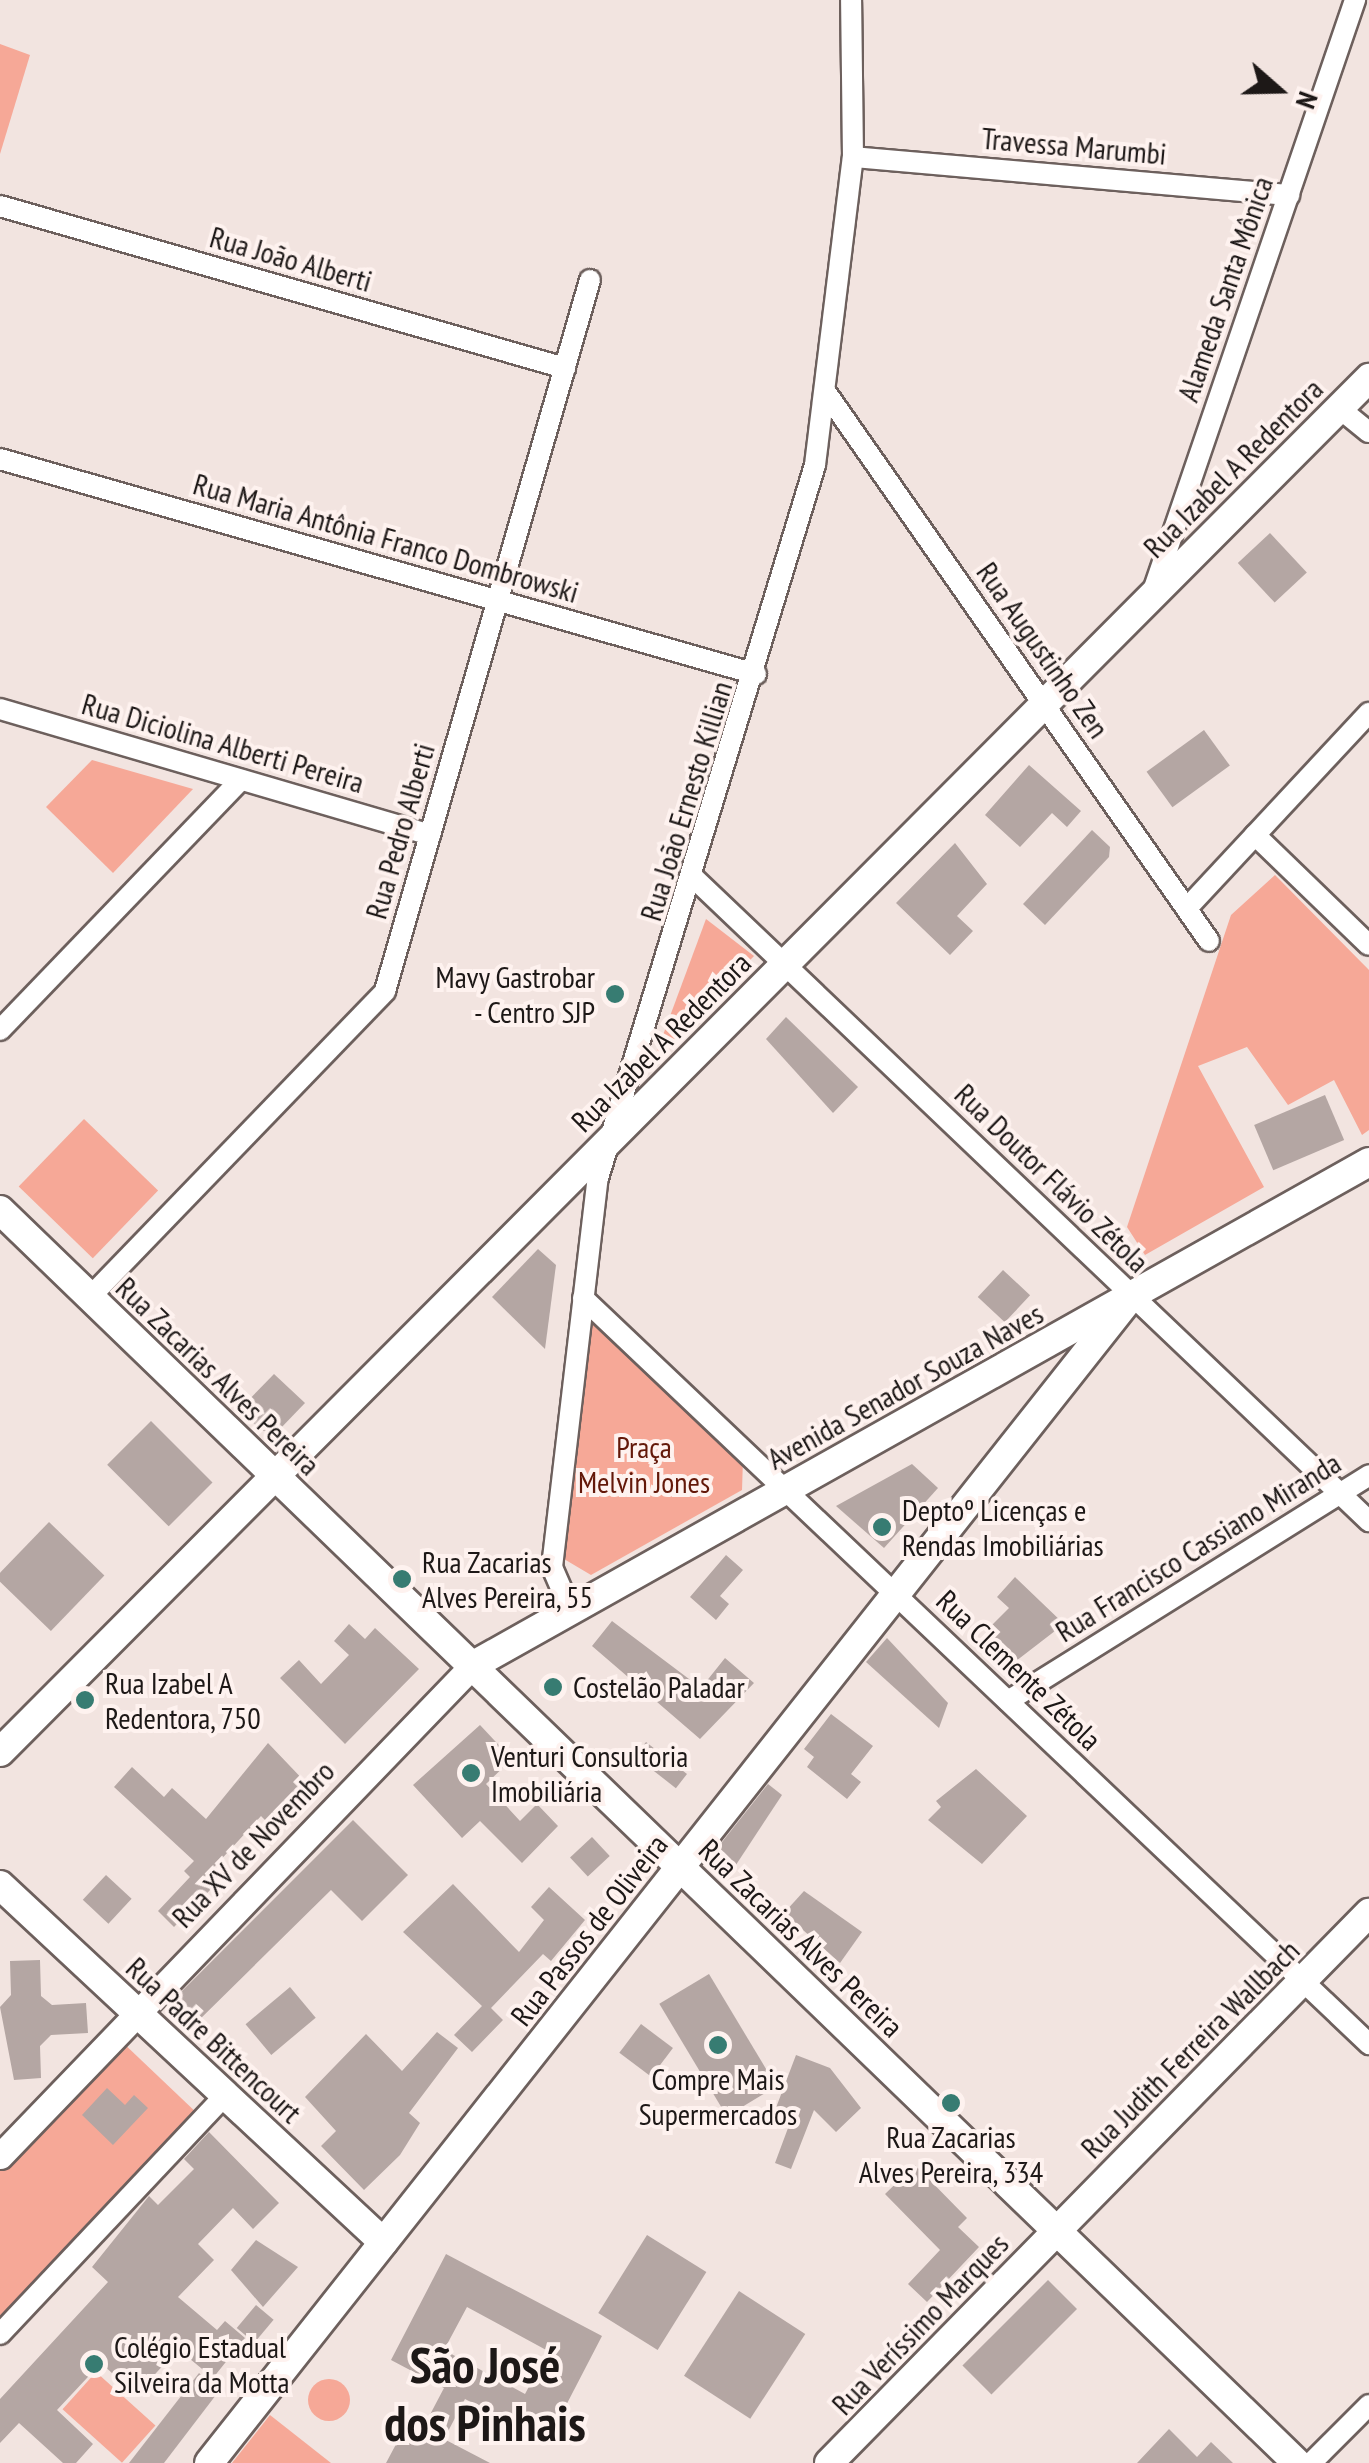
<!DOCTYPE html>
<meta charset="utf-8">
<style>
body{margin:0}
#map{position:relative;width:1369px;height:2463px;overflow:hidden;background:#f2e4e0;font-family:"PT Sans Narrow",sans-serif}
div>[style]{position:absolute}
.green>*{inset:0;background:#f6a897;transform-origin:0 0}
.round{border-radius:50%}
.building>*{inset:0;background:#b4a6a3;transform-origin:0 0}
.roads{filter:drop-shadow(2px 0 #6d605d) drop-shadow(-2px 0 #6d605d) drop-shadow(0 2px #6d605d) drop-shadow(0 -2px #6d605d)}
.minor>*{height:20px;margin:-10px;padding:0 10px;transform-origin:10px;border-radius:10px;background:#fff}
.tertiary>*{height:25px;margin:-12.5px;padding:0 12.5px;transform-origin:12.5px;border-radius:12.5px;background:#fff}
.secondary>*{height:28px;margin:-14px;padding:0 14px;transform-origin:14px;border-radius:14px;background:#fff}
.dots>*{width:28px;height:28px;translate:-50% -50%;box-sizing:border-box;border:5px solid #fef2ef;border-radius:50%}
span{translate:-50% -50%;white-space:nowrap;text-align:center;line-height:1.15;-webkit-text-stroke:8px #fef2ef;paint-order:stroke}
.street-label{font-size:30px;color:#1d1817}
.poi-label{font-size:30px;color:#1d1817}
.right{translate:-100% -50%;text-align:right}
.left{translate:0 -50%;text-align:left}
.park-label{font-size:30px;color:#631809}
.town-label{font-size:50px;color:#1d1817;font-weight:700}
.north{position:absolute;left:1229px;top:40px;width:100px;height:100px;-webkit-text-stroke:8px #fef2ef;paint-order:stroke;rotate:110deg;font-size:28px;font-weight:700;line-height:40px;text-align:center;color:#1d1817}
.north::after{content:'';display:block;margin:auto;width:35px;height:45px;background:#1d1817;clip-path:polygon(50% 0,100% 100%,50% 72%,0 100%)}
</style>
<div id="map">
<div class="green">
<i style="clip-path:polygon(0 44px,30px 55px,0 154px)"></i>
<i style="clip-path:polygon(92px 760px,193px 789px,113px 873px,46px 807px)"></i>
<i style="clip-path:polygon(1275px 875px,1369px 970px,1369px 1130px,1362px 1135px,1334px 1080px,1288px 1105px,1247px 1047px,1198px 1066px,1264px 1187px,1145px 1255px,1127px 1227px,1231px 915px)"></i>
<i style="clip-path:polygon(706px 919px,754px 956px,653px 1062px)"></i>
<i style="left:84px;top:1119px;width:103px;height:94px;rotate:44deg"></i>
<i style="clip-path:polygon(589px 1321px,743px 1459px,742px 1490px,591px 1575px,564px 1559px)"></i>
<i style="clip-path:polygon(119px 2039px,200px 2116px,0 2328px,0 2165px)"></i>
<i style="left:96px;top:2372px;width:80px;height:50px;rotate:42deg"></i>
<i class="round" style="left:308px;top:2379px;width:42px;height:42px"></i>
<i style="clip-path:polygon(270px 2415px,331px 2463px,232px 2463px)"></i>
</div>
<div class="building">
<i style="left:1270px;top:533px;width:54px;height:44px;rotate:47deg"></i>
<i style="left:1204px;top:730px;width:44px;height:71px;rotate:54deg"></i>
<i style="clip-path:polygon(1029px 765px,1081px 811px,1067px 827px,1052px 813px,1020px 847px,985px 815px)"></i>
<i style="clip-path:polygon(1092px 830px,1110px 847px,1109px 857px,1045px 925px,1023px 904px)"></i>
<i style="clip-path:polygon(955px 843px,987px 884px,957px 916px,973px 931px,950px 955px,896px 903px)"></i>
<i style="clip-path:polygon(786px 1017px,858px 1087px,833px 1113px,766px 1039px)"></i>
<i style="left:1325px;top:1095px;width:49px;height:77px;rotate:67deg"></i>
<i style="clip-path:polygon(538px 1249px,556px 1265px,545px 1349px,492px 1297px)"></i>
<i style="left:1003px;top:1270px;width:37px;height:37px;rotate:43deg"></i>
<i style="clip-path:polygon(274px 1374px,305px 1403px,278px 1431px,262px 1431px,239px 1410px)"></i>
<i style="left:151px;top:1421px;width:87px;height:62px;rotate:45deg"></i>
<i style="clip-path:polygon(912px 1464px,938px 1488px,884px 1548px,836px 1506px)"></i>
<i style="left:49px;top:1522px;width:77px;height:77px;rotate:44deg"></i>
<i style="clip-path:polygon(726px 1555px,743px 1570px,720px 1596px,729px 1604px,716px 1620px,690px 1597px)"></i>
<i style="clip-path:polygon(1015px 1577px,1064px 1624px,1016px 1661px,985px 1632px,1009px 1608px,997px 1597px)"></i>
<i style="clip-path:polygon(612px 1621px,701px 1688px,725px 1658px,754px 1683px,700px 1739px,592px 1646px)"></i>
<i style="clip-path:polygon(349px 1624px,365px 1639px,375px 1628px,419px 1669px,345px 1744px,280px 1678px,299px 1660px,321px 1684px,349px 1655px,334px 1641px)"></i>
<i style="clip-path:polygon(887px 1638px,948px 1703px,939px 1728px,866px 1662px)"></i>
<i style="clip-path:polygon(831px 1714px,873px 1746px,851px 1774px,861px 1782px,847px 1799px,807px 1767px,814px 1757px,804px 1749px)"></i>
<i style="clip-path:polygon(480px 1725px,512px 1759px,486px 1784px,520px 1821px,537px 1804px,558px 1826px,522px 1863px,480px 1821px,462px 1838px,413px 1785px)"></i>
<i style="left:646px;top:1742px;width:52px;height:18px;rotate:38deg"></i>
<i style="clip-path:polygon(268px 1743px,310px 1787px,271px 1826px,261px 1816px,205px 1877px,214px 1886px,174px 1927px,158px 1911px,190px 1877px,184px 1871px,194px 1861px,114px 1787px,132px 1767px,164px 1797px,172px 1788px,206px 1819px)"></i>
<i style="clip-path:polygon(976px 1769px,1027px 1816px,982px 1864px,928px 1820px,941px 1807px,936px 1801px)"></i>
<i style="clip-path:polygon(768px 1784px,782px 1795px,728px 1877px,707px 1861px)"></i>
<i style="clip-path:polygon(353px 1820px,408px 1875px,362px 1921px,331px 1890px,195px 2024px,171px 2002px)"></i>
<i style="left:592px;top:1837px;width:26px;height:30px;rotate:47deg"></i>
<i style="left:106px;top:1875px;width:35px;height:34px;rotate:43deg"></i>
<i style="clip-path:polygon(453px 1884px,519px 1952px,544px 1920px,531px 1907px,549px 1887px,585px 1920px,551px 1961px,543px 1954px,491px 2008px,503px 2020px,472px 2052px,454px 2035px,482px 2006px,403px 1932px)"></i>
<i style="clip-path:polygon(804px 1891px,862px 1932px,840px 1963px,784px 1913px)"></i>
<i style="clip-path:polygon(40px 1960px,41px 1996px,52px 2005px,86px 2003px,88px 2033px,51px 2035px,40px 2046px,41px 2078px,14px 2080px,0 2007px,11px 1995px,10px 1961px)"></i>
<i style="left:709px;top:1974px;width:131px;height:58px;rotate:59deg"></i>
<i style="left:290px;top:1987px;width:40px;height:58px;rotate:50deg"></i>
<i style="left:641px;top:2024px;width:40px;height:36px;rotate:37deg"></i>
<i style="clip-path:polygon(437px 2032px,458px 2048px,409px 2113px,420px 2123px,400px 2155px,364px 2190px,321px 2146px,336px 2131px,305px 2097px,366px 2034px,402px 2071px)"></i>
<i style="clip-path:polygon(796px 2055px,830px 2068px,861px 2108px,836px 2132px,814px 2110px,791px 2169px,775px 2163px,791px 2120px,774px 2113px)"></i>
<i style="clip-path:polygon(107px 2088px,125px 2105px,134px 2095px,148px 2108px,113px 2145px,82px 2115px)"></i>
<i style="clip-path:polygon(209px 2132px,279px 2203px,253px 2229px,233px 2208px,198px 2244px,214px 2260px,178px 2297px,217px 2330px,225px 2321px,245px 2338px,213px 2378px,178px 2349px,136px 2395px,101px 2363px,57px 2410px,93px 2444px,76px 2463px,63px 2463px,19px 2423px,0 2443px,0 2399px,108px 2282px,92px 2267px,149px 2196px,158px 2205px,194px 2169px,184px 2159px)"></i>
<i style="clip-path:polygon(915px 2165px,967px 2218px,958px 2227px,979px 2247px,927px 2302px,908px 2284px,940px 2250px,885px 2194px)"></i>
<i style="left:647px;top:2235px;width:70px;height:92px;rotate:32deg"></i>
<i style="clip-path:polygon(256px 2240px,298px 2267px,263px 2307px,231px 2270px)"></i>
<i style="clip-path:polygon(evenodd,446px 2254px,602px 2336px,547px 2442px,465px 2399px,444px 2439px,490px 2463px,386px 2463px,410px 2418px,424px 2426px,444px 2388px,391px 2360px,446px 2254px,467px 2307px,548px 2351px,525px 2394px,444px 2350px,467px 2307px)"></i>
<i style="left:1048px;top:2280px;width:41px;height:121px;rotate:45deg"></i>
<i style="left:739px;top:2291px;width:79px;height:101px;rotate:33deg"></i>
<i style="left:256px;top:2305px;width:23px;height:30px;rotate:40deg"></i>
<i style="clip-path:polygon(199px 2373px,219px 2391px,164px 2463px,129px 2463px)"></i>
<i style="clip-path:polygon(1169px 2429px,1197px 2457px,1211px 2442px,1233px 2463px,1137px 2463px)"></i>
</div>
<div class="roads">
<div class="minor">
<i style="left:853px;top:157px;width:438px;rotate:5deg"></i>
<i style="left:0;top:206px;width:588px;rotate:16deg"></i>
<i style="left:827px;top:394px;width:667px;rotate:55.07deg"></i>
<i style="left:1339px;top:408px;width:38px;rotate:39deg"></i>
<i style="left:0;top:459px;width:786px;rotate:15.88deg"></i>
<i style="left:1152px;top:594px;width:628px;rotate:-71.13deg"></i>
<i style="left:0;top:709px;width:448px;rotate:16.3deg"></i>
<i style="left:1255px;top:835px;width:158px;rotate:44deg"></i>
<i style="left:695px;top:879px;width:931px;rotate:43.61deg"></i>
<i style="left:1187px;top:908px;width:267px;rotate:-47deg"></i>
<i style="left:0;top:1030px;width:347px;rotate:-46.1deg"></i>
<i style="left:90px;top:1297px;width:425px;rotate:-46deg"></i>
<i style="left:385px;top:991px;width:740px;rotate:-73.92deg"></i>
<i style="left:583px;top:1298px;width:1084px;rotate:43.5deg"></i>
<i style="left:571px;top:1611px;width:48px;rotate:-113.4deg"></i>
<i style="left:552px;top:1567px;width:392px;rotate:-83.3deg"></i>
<i style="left:598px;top:1178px;width:745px;rotate:-73.07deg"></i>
<i style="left:815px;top:465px;width:310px;rotate:-83deg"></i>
<i style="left:853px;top:157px;width:157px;rotate:-90.7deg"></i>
<i style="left:1008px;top:1701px;width:426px;rotate:-32deg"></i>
<i style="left:0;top:2334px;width:330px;rotate:-46.7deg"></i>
<i style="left:1311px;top:2463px;width:82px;rotate:-45deg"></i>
</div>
<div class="tertiary">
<i style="left:0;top:2156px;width:680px;rotate:-46.07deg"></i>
</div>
<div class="secondary">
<i style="left:0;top:1210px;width:1803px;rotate:44.01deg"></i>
<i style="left:472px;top:1666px;width:1029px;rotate:-29.33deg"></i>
<i style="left:0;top:1752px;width:1940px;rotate:-45.1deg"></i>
<i style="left:0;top:1885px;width:524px;rotate:42.99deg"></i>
<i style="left:209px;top:2463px;width:1489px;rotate:-51.68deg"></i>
<i style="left:829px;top:2463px;width:771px;rotate:-45.53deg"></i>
</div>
</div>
<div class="dots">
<i style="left:615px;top:994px;background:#377c72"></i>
<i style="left:882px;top:1527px;background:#377c72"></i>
<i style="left:402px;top:1579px;background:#377c72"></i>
<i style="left:553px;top:1687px;background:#377c72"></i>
<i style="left:85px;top:1700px;background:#377c72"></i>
<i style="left:471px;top:1773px;background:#377c72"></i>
<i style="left:718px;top:2045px;background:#377c72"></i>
<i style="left:951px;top:2103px;background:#377c72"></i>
<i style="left:94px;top:2364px;background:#377c72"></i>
</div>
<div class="street-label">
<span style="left:1074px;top:146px;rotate:5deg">Travessa Marumbi</span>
<span style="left:291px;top:259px;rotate:16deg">Rua João Alberti</span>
<span style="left:1225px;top:289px;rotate:-71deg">Alameda Santa Mônica</span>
<span style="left:1233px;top:468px;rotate:-45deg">Rua Izabel A Redentora</span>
<span style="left:386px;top:538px;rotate:16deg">Rua Maria Antônia Franco Dombrowski</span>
<span style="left:1043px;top:650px;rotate:55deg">Rua Augustinho Zen</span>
<span style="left:223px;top:743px;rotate:16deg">Rua Diciolina Alberti Pereira</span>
<span style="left:686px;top:801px;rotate:-73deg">Rua João Ernesto Killian</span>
<span style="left:400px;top:831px;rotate:-74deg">Rua Pedro Alberti</span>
<span style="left:661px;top:1042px;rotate:-45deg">Rua Izabel A Redentora</span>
<span style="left:1052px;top:1178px;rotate:44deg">Rua Doutor Flávio Zétola</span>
<span style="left:218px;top:1376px;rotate:44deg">Rua Zacarias Alves Pereira</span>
<span style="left:905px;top:1386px;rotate:-29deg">Avenida Senador Souza Naves</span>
<span style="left:1198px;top:1547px;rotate:-32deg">Rua Francisco Cassiano Miranda</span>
<span style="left:1019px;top:1670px;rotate:44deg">Rua Clemente Zétola</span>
<span style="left:253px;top:1844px;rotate:-46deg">Rua XV de Novembro</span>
<span style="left:589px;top:1930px;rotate:-52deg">Rua Passos de Oliveira</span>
<span style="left:801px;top:1938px;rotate:44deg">Rua Zacarias Alves Pereira</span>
<span style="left:214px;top:2040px;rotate:43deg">Rua Padre Bittencourt</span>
<span style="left:1190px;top:2049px;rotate:-45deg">Rua Judith Ferreira Wallbach</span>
<span style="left:920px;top:2324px;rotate:-46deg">Rua Veríssimo Marques</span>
</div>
<div class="poi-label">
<span class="right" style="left:595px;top:994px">Mavy Gastrobar<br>- Centro SJP</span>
<span class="left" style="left:902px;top:1527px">Deptoº Licenças e<br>Rendas Imobiliárias</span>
<span class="left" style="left:422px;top:1579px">Rua Zacarias<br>Alves Pereira, 55</span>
<span class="left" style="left:105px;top:1700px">Rua Izabel A<br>Redentora, 750</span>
<span class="left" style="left:573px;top:1687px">Costelão Paladar</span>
<span class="left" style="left:491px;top:1773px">Venturi Consultoria<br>Imobiliária</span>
<span style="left:718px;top:2096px">Compre Mais<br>Supermercados</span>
<span style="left:951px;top:2154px">Rua Zacarias<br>Alves Pereira, 334</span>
<span class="left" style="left:114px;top:2364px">Colégio Estadual<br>Silveira da Motta</span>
</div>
<div class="park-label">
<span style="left:644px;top:1464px">Praça<br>Melvin Jones</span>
</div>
<div class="town-label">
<span style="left:485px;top:2393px">São José<br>dos Pinhais</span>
</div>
<div class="north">N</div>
</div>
